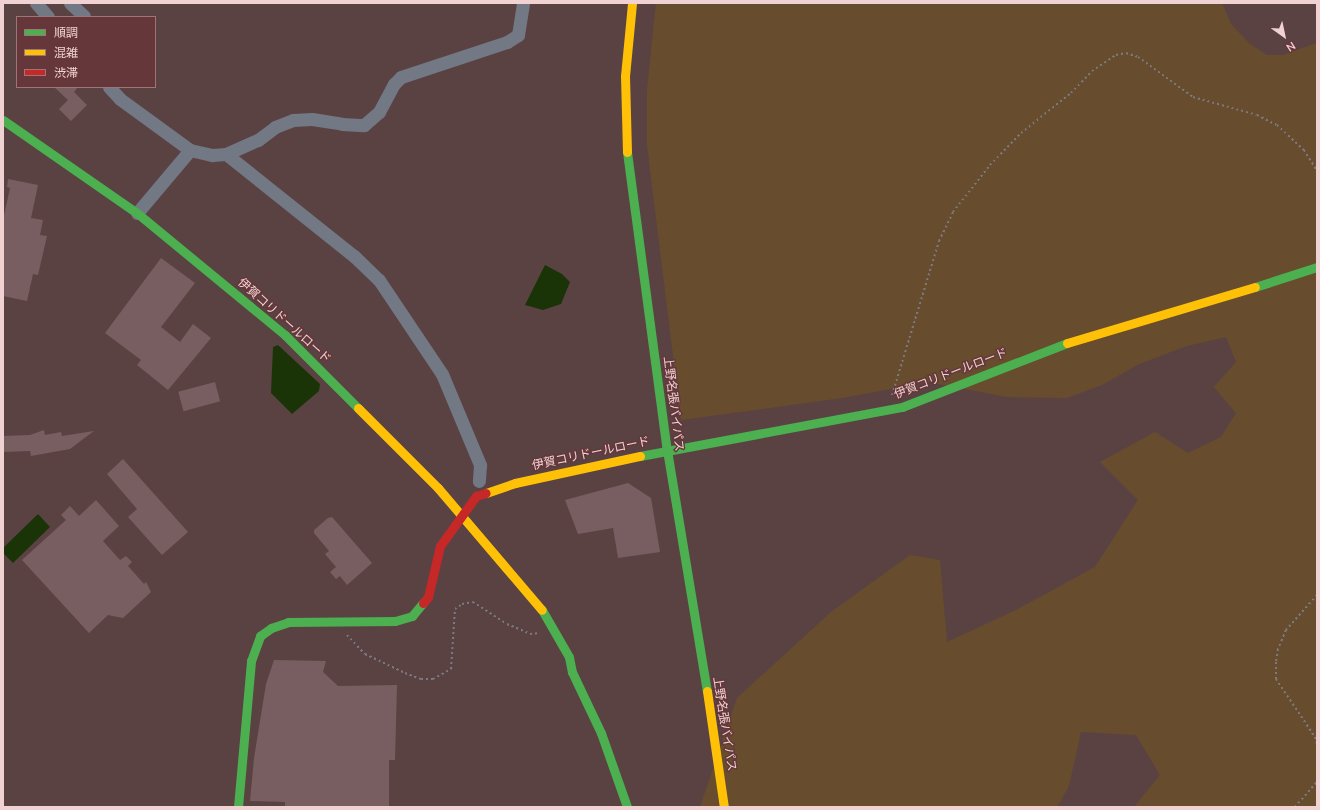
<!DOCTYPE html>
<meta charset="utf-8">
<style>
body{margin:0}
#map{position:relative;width:1320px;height:810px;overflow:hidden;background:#5a4243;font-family:"Nunito Sans","Noto Sans JP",sans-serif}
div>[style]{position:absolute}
.green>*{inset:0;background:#674d2d}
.water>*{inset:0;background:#1a3407}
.building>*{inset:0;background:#785e60;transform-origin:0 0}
.path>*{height:2px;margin-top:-1px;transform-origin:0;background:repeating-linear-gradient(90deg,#7c7982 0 2px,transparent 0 5px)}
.street>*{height:13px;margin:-6.5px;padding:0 6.5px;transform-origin:6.5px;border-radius:6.5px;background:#727884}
.fast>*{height:9px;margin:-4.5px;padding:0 4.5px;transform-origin:4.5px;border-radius:4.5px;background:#4caf50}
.slow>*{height:9px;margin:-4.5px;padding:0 4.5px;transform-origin:4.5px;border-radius:4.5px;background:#ffc107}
.jam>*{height:9px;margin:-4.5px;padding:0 4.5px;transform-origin:4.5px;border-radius:4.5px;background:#c62828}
span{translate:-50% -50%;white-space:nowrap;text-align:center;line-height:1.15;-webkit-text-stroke:3px #65373a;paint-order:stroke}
.street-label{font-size:12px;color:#f0d2d3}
.frame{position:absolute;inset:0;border:4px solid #f0d2d3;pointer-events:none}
.legend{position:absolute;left:16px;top:16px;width:140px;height:72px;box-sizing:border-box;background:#65373a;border:1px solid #9d7577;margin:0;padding:5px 7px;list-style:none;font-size:12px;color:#f0d2d3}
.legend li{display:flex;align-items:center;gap:8px;height:20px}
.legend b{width:20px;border:1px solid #9d7577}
.north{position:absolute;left:1264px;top:16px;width:40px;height:40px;-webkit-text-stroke:3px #65373a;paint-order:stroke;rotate:147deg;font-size:11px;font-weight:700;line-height:16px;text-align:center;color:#f0d2d3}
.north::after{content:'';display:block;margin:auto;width:14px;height:18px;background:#f0d2d3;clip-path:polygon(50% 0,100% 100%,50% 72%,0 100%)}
</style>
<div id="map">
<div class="green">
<i style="clip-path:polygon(656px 3px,1222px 3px,1231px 24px,1250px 44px,1267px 55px,1283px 55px,1317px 43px,1317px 807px,1134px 807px,1160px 775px,1136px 735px,1081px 732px,1069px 786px,1057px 807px,700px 807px,737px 698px,831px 612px,910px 555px,940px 560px,947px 642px,1018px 609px,1095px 567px,1138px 500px,1100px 462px,1155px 432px,1188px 453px,1221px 437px,1236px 413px,1214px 387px,1236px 362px,1226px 337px,1187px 346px,1139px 364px,1102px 385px,1067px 398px,1007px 397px,928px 382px,842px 398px,681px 420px,647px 145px,647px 90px)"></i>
</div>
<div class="water">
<i style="clip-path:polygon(545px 265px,562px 274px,570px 282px,561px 304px,543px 310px,525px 305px)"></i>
<i style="clip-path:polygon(278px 345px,320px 384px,319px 391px,292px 414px,271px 393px,273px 347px)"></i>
<i style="clip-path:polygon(38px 514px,50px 527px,13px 563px,3px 553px,3px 548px)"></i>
</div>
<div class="building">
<i style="clip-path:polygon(54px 87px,78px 87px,74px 92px,87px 105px,71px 121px,59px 109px,68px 100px)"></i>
<i style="clip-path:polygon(8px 179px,38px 185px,31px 218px,43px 220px,40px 235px,47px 236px,38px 275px,33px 274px,27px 301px,3px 296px,3px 220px,10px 188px,7px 187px)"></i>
<i style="clip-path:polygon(161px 258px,195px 283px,161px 327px,180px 342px,193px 324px,211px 338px,168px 390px,137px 365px,141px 360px,105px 333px)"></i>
<i style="left:215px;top:382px;width:20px;height:38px;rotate:75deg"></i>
<i style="clip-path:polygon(44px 430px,45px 435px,61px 432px,62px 436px,94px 431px,70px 449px,31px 456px,30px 451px,3px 452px,3px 436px,30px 435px)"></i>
<i style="clip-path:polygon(123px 459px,188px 532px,162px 555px,128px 517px,137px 509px,107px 474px)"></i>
<i style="clip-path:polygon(628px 483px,651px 498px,660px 552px,618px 558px,613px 528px,578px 534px,565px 500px)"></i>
<i style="clip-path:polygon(96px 500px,119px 526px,103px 541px,120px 560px,126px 556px,132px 562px,128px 566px,144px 584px,146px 582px,151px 592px,123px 618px,108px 615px,89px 633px,22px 560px,66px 520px,61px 515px,70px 506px,79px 516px)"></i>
<i style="clip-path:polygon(332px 517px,372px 563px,347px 585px,340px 576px,336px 579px,330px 572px,336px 567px,325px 554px,329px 551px,314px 533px,314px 530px,328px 518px)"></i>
<i style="clip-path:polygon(274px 660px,326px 661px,323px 672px,338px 686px,397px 685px,395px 760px,389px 760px,389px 807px,285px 807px,285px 802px,250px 801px,254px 758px,266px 684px)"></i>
</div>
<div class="path">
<i style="left:892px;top:395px;width:161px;rotate:-73deg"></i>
<i style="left:939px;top:241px;width:32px;rotate:-64deg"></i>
<i style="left:953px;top:212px;width:60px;rotate:-51.8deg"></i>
<i style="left:990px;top:165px;width:45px;rotate:-45.9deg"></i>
<i style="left:1021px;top:133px;width:64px;rotate:-38.7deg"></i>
<i style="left:1071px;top:93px;width:30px;rotate:-46deg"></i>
<i style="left:1092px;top:71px;width:29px;rotate:-34deg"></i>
<i style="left:1116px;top:55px;width:10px;rotate:-11deg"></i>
<i style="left:1126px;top:53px;width:13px;rotate:18deg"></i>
<i style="left:1138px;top:57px;width:68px;rotate:36deg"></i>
<i style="left:1193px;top:97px;width:66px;rotate:15.7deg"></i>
<i style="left:1257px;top:115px;width:22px;rotate:27deg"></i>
<i style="left:1277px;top:125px;width:37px;rotate:43deg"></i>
<i style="left:1304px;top:150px;width:25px;rotate:58deg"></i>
<i style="left:1317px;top:595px;width:47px;rotate:131.5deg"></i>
<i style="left:1286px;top:630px;width:21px;rotate:113deg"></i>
<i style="left:1278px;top:649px;width:13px;rotate:99deg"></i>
<i style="left:1276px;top:662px;width:17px;rotate:90deg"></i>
<i style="left:1276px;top:679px;width:70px;rotate:56.1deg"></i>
<i style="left:1315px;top:737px;width:7px;rotate:74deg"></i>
<i style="left:347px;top:635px;width:26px;rotate:47deg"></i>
<i style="left:365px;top:654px;width:44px;rotate:25.4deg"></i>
<i style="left:405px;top:673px;width:17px;rotate:21deg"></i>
<i style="left:421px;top:679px;width:12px"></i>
<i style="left:433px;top:679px;width:21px;rotate:-29deg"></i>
<i style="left:451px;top:669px;width:60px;rotate:-86.2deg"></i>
<i style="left:455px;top:609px;width:9px;rotate:-36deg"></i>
<i style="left:462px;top:604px;width:11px;rotate:-10deg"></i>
<i style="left:473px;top:602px;width:40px;rotate:32.9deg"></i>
<i style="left:507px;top:624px;width:25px;rotate:23deg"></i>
<i style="left:530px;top:634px;width:10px;rotate:-6deg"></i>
<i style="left:1295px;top:807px;width:33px;rotate:-49deg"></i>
</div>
<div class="street">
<i style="left:36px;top:3px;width:18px;rotate:49deg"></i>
<i style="left:70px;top:3px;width:19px;rotate:43deg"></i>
<i style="left:109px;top:87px;width:16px;rotate:47deg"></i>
<i style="left:120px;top:99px;width:87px;rotate:36.1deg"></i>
<i style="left:190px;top:150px;width:23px;rotate:13deg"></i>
<i style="left:212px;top:155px;width:14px;rotate:-4deg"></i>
<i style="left:226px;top:154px;width:35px;rotate:-24deg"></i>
<i style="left:258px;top:140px;width:21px;rotate:-37deg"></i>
<i style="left:275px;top:127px;width:19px;rotate:-21deg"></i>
<i style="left:293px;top:120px;width:19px;rotate:-3deg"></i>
<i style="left:312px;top:119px;width:30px;rotate:9deg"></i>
<i style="left:342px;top:124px;width:22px;rotate:3deg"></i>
<i style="left:364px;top:125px;width:20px;rotate:-41deg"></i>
<i style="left:379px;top:112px;width:32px;rotate:-62deg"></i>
<i style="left:394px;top:84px;width:10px;rotate:-45deg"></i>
<i style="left:401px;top:77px;width:112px;rotate:-18.3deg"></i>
<i style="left:507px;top:42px;width:13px;rotate:-32deg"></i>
<i style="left:518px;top:35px;width:32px;rotate:-81deg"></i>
<i style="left:226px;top:154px;width:164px;rotate:38.6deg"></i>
<i style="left:354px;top:256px;width:35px;rotate:44deg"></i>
<i style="left:379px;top:280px;width:113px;rotate:56.2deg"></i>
<i style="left:442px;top:374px;width:99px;rotate:67.3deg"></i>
<i style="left:480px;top:465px;width:16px;rotate:94deg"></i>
<i style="left:137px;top:213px;width:82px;rotate:-49.9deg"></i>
</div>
<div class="fast">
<i style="left:3px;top:120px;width:163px;rotate:34.8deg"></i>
<i style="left:137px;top:213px;width:192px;rotate:39.5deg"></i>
<i style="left:285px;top:335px;width:103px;rotate:45deg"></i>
<i style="left:627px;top:152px;width:301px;rotate:82.4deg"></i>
<i style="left:667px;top:450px;width:244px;rotate:80.6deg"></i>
<i style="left:1255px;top:287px;width:65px;rotate:-17.9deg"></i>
<i style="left:640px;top:456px;width:267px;rotate:-10.6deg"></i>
<i style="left:902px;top:407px;width:177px;rotate:-21.2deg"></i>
<i style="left:542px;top:610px;width:54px;rotate:60.1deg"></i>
<i style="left:569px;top:657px;width:15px;rotate:79deg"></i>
<i style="left:572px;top:672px;width:68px;rotate:64.6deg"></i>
<i style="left:601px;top:733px;width:78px;rotate:70.6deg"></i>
<i style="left:238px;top:807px;width:147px;rotate:-84.9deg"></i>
<i style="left:251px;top:661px;width:27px;rotate:-70deg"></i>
<i style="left:260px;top:636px;width:14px;rotate:-36deg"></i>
<i style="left:271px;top:628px;width:18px;rotate:-19deg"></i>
<i style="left:288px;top:622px;width:107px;rotate:-0.5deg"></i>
<i style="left:395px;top:621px;width:18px;rotate:-16deg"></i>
<i style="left:412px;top:616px;width:17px;rotate:-50deg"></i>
</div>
<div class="slow">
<i style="left:627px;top:152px;width:76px;rotate:-91.5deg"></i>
<i style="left:625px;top:76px;width:73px;rotate:-84.5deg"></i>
<i style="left:1067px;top:343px;width:196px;rotate:-16.6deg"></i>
<i style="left:358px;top:408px;width:113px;rotate:45deg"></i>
<i style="left:438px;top:488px;width:160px;rotate:49.6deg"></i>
<i style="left:486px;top:493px;width:31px;rotate:-19deg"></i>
<i style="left:515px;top:483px;width:128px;rotate:-12.2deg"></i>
<i style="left:707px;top:691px;width:117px;rotate:81.7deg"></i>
</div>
<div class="jam">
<i style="left:423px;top:603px;width:8px;rotate:-50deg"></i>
<i style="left:428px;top:597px;width:52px;rotate:-76.8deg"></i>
<i style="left:440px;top:546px;width:62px;rotate:-54.2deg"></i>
<i style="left:476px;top:496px;width:10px;rotate:-17deg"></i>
</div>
<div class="street-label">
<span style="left:284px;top:321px;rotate:42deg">伊賀コリドールロード</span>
<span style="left:951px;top:374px;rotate:-21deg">伊賀コリドールロード</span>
<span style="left:673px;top:404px;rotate:83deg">上野名張バイパス</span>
<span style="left:591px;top:454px;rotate:-12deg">伊賀コリドールロード</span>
<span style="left:724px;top:724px;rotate:81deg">上野名張バイパス</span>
</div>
<div class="frame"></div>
<ul class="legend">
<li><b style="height:5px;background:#4caf50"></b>順調</li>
<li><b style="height:5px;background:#ffc107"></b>混雑</li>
<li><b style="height:5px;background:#c62828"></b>渋滞</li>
</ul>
<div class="north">N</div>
</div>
